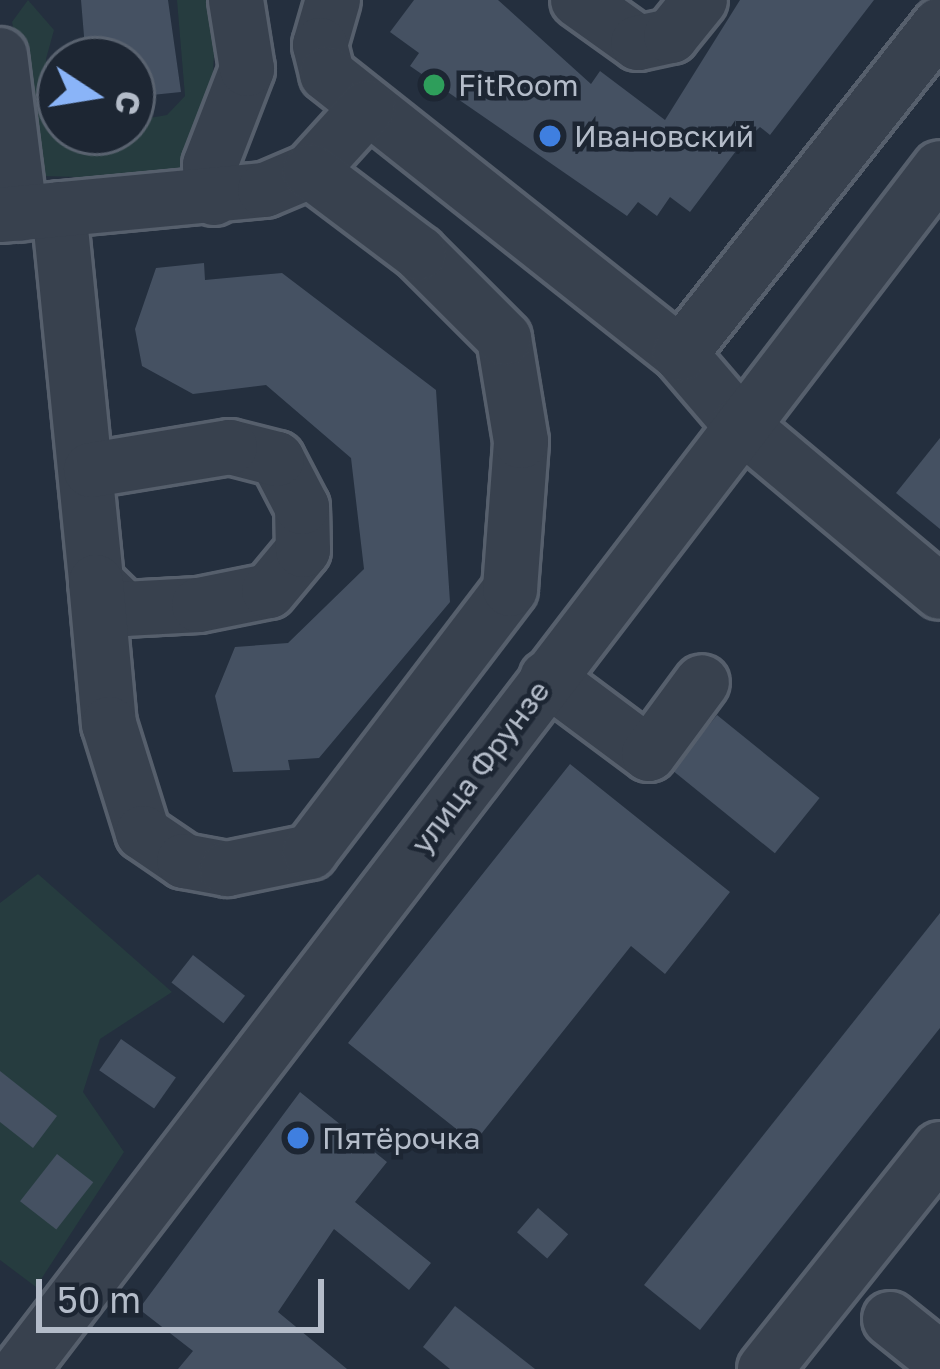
<!DOCTYPE html>
<meta charset="utf-8">
<style>
body{margin:0}
#map{position:relative;width:940px;height:1369px;overflow:hidden;background:#242f3e;font-family:"Golos Text",sans-serif}
div>[style]{position:absolute}
.green>*{inset:0;background:#263c3f}
.building>*{inset:0;background:#455162;transform-origin:0 0}
.roads{filter:drop-shadow(3px 0 #565f6c) drop-shadow(-3px 0 #565f6c) drop-shadow(0 3px #565f6c) drop-shadow(0 -3px #565f6c)}
.minor>*{height:54px;margin:-27px;padding:0 27px;transform-origin:27px;border-radius:27px;background:#38414e}
.dots>*{width:33px;height:33px;translate:-50% -50%;box-sizing:border-box;border:6px solid #1d2633;border-radius:50%}
span{translate:-50% -50%;white-space:nowrap;text-align:center;line-height:1.15;-webkit-text-stroke:9px #1d2633;paint-order:stroke}
.poi-label{font-size:30px;color:#b4bcc9}
.left{translate:0 -50%;text-align:left}
.street-label{font-size:30px;color:#b4bcc9}
.north{position:absolute;left:36px;top:36px;width:120px;height:120px;box-sizing:border-box;background:#1d2633;border:3px solid #59626f;border-radius:50%;rotate:102deg;font-size:33px;font-weight:700;line-height:48px;text-align:center;color:#b4bcc9}
.north::after{content:'';display:block;margin:auto;width:42px;height:54px;background:#8ab4f8;clip-path:polygon(50% 0,100% 100%,50% 72%,0 100%)}
.scale{position:absolute;left:36px;top:1279px;width:288px;height:54px;box-sizing:border-box;border:6px solid #b4bcc9;border-top:0;padding-left:15px;font-size:36px;line-height:42px;white-space:nowrap;color:#b4bcc9;-webkit-text-stroke:9px #1d2633;paint-order:stroke}
</style>
<div id="map">
<div class="green">
<i style="clip-path:polygon(28px 0,54px 30px,46px 59px,60px 132px,132px 132px,132px 121px,167px 115px,185px 96px,177px 0,217px 0,211px 108px,182px 168px,165px 180px,44px 176px,12px 22px)"></i>
<i style="clip-path:polygon(38px 874px,172px 992px,100px 1039px,83px 1092px,124px 1152px,36px 1287px,0 1260px,0 903px)"></i>
</div>
<div class="building">
<i style="clip-path:polygon(81px 0,168px 0,181px 92px,132px 97px,132px 60px,86px 60px)"></i>
<i style="clip-path:polygon(414px 0,498px 0,591px 84px,600px 71px,665px 120px,740px 0,874px 0,770px 135px,760px 127px,739px 147px,690px 212px,670px 197px,657px 216px,638px 202px,627px 216px,410px 66px,419px 53px,390px 32px)"></i>
<i style="clip-path:polygon(204px 263px,205px 280px,282px 273px,436px 390px,450px 602px,319px 758px,288px 760px,290px 770px,233px 772px,215px 696px,235px 647px,288px 643px,364px 569px,351px 458px,266px 385px,193px 394px,142px 366px,135px 329px,156px 268px)"></i>
<i style="clip-path:polygon(940px 438px,940px 529px,896px 493px)"></i>
<i style="left:717px;top:715px;width:132px;height:71px;rotate:39deg"></i>
<i style="clip-path:polygon(570px 764px,730px 892px,665px 974px,631px 946px,474px 1143px,348px 1043px)"></i>
<i style="clip-path:polygon(940px 913px,940px 1028px,700px 1330px,644px 1285px)"></i>
<i style="left:193px;top:955px;width:66px;height:35px;rotate:38deg"></i>
<i style="left:121px;top:1039px;width:67px;height:38px;rotate:35deg"></i>
<i style="clip-path:polygon(0 1071px,57px 1116px,33px 1148px,0 1122px)"></i>
<i style="clip-path:polygon(300px 1092px,387px 1162px,355px 1202px,431px 1263px,409px 1290px,334px 1229px,278px 1312px,347px 1369px,178px 1369px,193px 1351px,139px 1309px)"></i>
<i style="left:57px;top:1154px;width:46px;height:60px;rotate:38deg"></i>
<i style="left:538px;top:1208px;width:40px;height:32px;rotate:41deg"></i>
<i style="clip-path:polygon(455px 1306px,535px 1369px,450px 1369px,423px 1347px)"></i>
</div>
<div class="roads">
<div class="minor">
<i style="left:333px;top:0;width:47px;rotate:106.1deg"></i>
<i style="left:320px;top:45px;width:30px;rotate:76deg"></i>
<i style="left:327px;top:74px;width:451px;rotate:38.4deg"></i>
<i style="left:680px;top:354px;width:92px;rotate:49.4deg"></i>
<i style="left:740px;top:424px;width:261px;rotate:40deg"></i>
<i style="left:578px;top:0;width:74px;rotate:35.6deg"></i>
<i style="left:638px;top:43px;width:34px;rotate:-12deg"></i>
<i style="left:671px;top:36px;width:46px;rotate:-51.1deg"></i>
<i style="left:0;top:55px;width:160px;rotate:82.8deg"></i>
<i style="left:214px;top:198px;width:33px;rotate:-97deg"></i>
<i style="left:210px;top:165px;width:103px;rotate:-68.9deg"></i>
<i style="left:247px;top:69px;width:70px;rotate:-99.1deg"></i>
<i style="left:59px;top:209px;width:375px;rotate:84.3deg"></i>
<i style="left:96px;top:582px;width:39px;rotate:44deg"></i>
<i style="left:124px;top:609px;width:75px;rotate:-3.1deg"></i>
<i style="left:199px;top:605px;width:71px;rotate:-11.3deg"></i>
<i style="left:269px;top:591px;width:53px;rotate:-50.3deg"></i>
<i style="left:303px;top:550px;width:43px;rotate:-91.3deg"></i>
<i style="left:302px;top:507px;width:54px;rotate:-117.5deg"></i>
<i style="left:277px;top:459px;width:49px;rotate:-165.7deg"></i>
<i style="left:230px;top:447px;width:141px;rotate:170.6deg"></i>
<i style="left:0;top:215px;width:266px;rotate:-5.4deg"></i>
<i style="left:265px;top:190px;width:49px;rotate:-22.9deg"></i>
<i style="left:310px;top:171px;width:86px;rotate:-47.8deg"></i>
<i style="left:680px;top:354px;width:419px;rotate:-51.7deg"></i>
<i style="left:96px;top:582px;width:143px;rotate:84.8deg"></i>
<i style="left:109px;top:724px;width:114px;rotate:72.7deg"></i>
<i style="left:143px;top:833px;width:50px;rotate:34.3deg"></i>
<i style="left:184px;top:861px;width:44px;rotate:10.5deg"></i>
<i style="left:227px;top:869px;width:85px;rotate:-11.6deg"></i>
<i style="left:310px;top:852px;width:330px;rotate:-52.7deg"></i>
<i style="left:510px;top:589px;width:148px;rotate:-85.7deg"></i>
<i style="left:521px;top:441px;width:104px;rotate:-99.4deg"></i>
<i style="left:504px;top:338px;width:120px;rotate:-135deg"></i>
<i style="left:419px;top:253px;width:136px;rotate:-143deg"></i>
<i style="left:547px;top:678px;width:127px;rotate:36.7deg"></i>
<i style="left:649px;top:754px;width:89px;rotate:-53.6deg"></i>
<i style="left:890px;top:1319px;width:64px;rotate:38.7deg"></i>
<i style="left:21px;top:1369px;width:1512px;rotate:-52.58deg"></i>
<i style="left:765px;top:1369px;width:281px;rotate:-51.5deg"></i>
</div>
</div>
<div class="dots">
<i style="left:434px;top:85px;background:#2e9e5b"></i>
<i style="left:550px;top:136px;background:#3f7fe0"></i>
<i style="left:298px;top:1138px;background:#3f7fe0"></i>
</div>
<div class="poi-label">
<span class="left" style="left:458px;top:85px">FitRoom</span>
<span class="left" style="left:574px;top:136px">Ивановский</span>
<span class="left" style="left:322px;top:1138px">Пятёрочка</span>
</div>
<div class="street-label">
<span style="left:480px;top:767px;rotate:-53deg">улица Фрунзе</span>
</div>
<div class="north">С</div>
<div class="scale">50 m</div>
</div>
